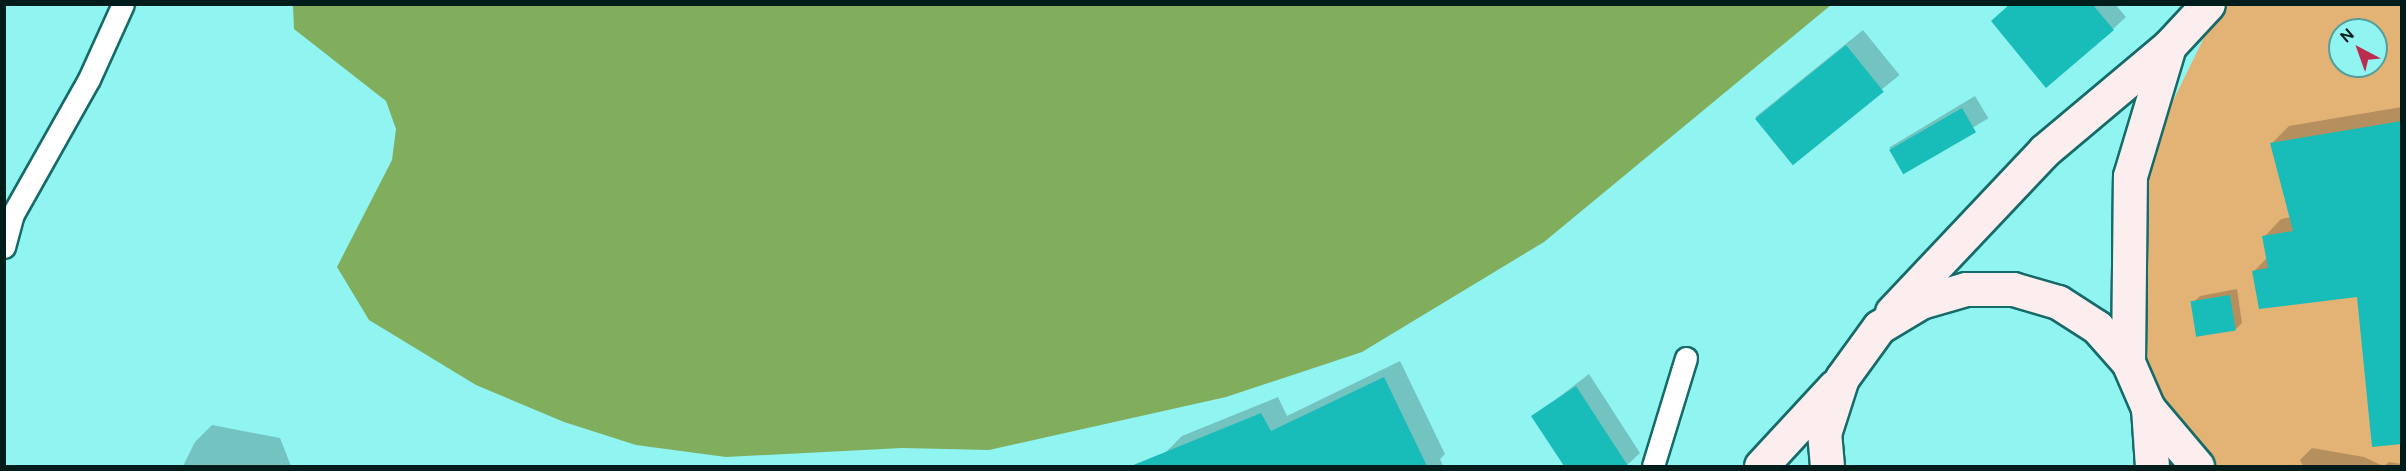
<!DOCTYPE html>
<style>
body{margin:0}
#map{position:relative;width:2406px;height:471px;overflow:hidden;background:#90f4f1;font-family:"DM Sans",sans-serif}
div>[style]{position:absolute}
.green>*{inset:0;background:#e3b375}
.water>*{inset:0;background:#81ae5d}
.shadow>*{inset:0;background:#0003;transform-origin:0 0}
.building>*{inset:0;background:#18bcb9;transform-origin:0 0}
.roads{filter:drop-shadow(2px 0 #166b69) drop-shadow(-2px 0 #166b69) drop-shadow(0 2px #166b69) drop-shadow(0 -2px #166b69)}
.lane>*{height:21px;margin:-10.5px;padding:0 10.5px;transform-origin:10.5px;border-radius:10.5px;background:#fff}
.secondary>*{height:33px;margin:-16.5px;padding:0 16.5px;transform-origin:16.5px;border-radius:16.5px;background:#fceeef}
span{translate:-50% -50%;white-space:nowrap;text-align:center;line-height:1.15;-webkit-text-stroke:5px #90f4f1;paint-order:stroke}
.frame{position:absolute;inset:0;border:6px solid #001c1b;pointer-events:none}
.north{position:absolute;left:2328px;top:18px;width:60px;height:60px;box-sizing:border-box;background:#90f4f1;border:2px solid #569e9b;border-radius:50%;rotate:319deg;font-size:16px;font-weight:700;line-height:24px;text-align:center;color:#001c1b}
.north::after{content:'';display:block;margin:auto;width:21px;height:27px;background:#bd2c4e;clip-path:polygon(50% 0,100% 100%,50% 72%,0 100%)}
</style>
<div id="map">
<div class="green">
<i style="clip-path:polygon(evenodd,2220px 5px,2401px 5px,2401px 466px,2212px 466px,2142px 373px,2142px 164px,2220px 5px,2340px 30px,2376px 30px,2376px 66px,2340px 66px,2340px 30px)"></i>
</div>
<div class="water">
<i style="clip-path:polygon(293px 5px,293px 4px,1831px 5px,1544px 242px,1362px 352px,1226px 397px,989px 450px,902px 448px,726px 457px,636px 445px,564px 422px,476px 385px,369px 320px,337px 267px,392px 160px,396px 129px,386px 101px,294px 29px)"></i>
</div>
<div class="shadow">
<i style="clip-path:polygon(2010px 4px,2115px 4px,2126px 17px,2113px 29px)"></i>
<i style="left:1863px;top:30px;width:58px;height:138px;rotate:51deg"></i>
<i style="left:1975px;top:96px;width:26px;height:100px;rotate:59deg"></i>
<i style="clip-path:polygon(2402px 107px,2402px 443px,2358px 295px,2254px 271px,2267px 258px,2264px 237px,2281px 219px,2291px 217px,2272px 143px,2289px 126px)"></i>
<i style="clip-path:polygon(2237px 289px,2242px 323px,2235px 330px,2193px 303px,2200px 296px)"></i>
<i style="clip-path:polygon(1400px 361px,1445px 454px,1440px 459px,1443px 466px,1176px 466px,1166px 452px,1182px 436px,1278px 397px,1287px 416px)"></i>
<i style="clip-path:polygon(1589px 374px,1640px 453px,1626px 466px,1565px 466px,1533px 417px)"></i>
<i style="clip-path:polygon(212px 425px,280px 438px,291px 466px,183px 466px,195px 442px)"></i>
<i style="clip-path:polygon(2312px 448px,2364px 457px,2383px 466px,2303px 466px,2300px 460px)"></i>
<i style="clip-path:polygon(2389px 462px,2402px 464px,2402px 466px,2384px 466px)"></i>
</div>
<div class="building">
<i style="clip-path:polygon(2010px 4px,2092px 4px,2114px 30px,2046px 88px,1991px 21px)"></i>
<i style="left:1846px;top:45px;width:60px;height:117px;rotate:51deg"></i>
<i style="left:1962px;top:108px;width:28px;height:84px;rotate:60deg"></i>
<i style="clip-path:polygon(2402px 121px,2402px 444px,2372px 447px,2357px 297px,2259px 309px,2252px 271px,2268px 268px,2262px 236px,2293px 231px,2270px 143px)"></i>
<i style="left:2230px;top:295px;width:36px;height:40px;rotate:81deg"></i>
<i style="clip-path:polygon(1384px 377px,1427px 466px,1131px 466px,1261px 413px,1271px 431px)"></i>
<i style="clip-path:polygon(1576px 386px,1628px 466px,1564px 466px,1531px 416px)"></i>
</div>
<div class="roads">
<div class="lane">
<i style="left:4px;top:247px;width:34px;rotate:-75deg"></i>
<i style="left:13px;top:214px;width:155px;rotate:-60.6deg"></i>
<i style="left:89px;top:79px;width:82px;rotate:-65.6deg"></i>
<i style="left:1653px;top:466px;width:113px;rotate:-73deg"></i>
</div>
<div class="secondary">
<i style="left:1892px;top:312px;width:221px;rotate:-46.6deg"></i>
<i style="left:2044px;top:151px;width:163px;rotate:-40deg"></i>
<i style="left:2169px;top:46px;width:57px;rotate:-47.1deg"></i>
<i style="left:2128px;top:362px;width:186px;rotate:-89.4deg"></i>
<i style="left:2130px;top:176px;width:136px;rotate:-73.3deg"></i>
<i style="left:2148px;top:408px;width:76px;rotate:49.8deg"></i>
<i style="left:1761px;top:466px;width:109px;rotate:-47.2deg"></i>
<i style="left:1827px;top:466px;width:32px;rotate:-95deg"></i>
<i style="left:1824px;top:434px;width:59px;rotate:-72.2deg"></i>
<i style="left:1842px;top:378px;width:63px;rotate:-54deg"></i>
<i style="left:1879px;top:327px;width:49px;rotate:-30.8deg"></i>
<i style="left:1921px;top:302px;width:47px;rotate:-16.1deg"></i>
<i style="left:1966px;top:289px;width:47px"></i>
<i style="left:2013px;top:289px;width:47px;rotate:16.1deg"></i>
<i style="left:2058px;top:302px;width:46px;rotate:32.7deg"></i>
<i style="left:2097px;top:327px;width:47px;rotate:48.5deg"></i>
<i style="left:2128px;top:362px;width:50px;rotate:66.5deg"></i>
<i style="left:2148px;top:408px;width:58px;rotate:86.1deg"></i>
</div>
</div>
<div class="frame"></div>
<div class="north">N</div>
</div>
